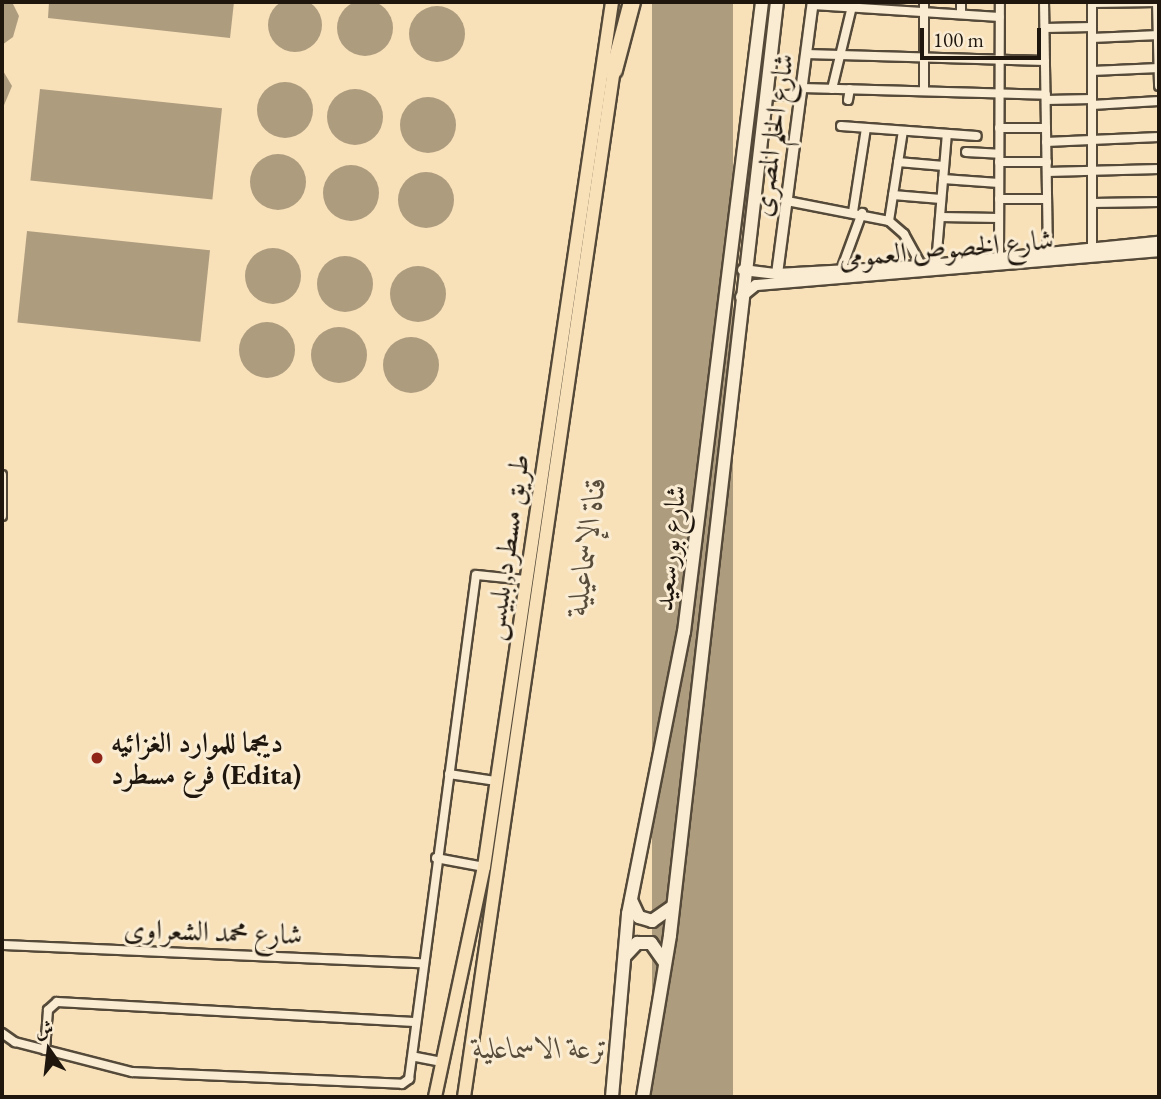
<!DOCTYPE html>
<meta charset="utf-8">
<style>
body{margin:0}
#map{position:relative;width:1161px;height:1099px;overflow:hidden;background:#f8e1b9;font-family:"EB Garamond",Amiri,serif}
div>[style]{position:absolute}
.water>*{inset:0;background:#ae9c7f;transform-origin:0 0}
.round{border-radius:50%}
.roads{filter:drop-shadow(2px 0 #554a39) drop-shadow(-2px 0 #554a39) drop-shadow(0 2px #554a39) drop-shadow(0 -2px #554a39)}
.minor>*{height:8px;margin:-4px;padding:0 4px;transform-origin:4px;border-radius:4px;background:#faecd2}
.tertiary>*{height:10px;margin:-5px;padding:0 5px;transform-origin:5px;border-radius:5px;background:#faecd2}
.secondary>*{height:12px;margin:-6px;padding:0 6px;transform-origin:6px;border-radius:6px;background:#faecd2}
.primary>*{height:12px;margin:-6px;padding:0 6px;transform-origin:6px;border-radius:6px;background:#f8e1b9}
.motorway>*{height:16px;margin:-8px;padding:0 8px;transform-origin:8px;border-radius:8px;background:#f8e1b9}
.dots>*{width:19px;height:19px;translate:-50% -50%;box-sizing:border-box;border:4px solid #faecd2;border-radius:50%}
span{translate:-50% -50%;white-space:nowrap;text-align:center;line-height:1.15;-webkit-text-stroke:6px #faecd2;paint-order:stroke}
.street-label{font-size:28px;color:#1f170e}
.poi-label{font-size:28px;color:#1f170e;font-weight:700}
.left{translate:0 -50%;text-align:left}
.water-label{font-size:30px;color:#584c3b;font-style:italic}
.frame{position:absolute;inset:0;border:4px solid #1f170e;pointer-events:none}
.north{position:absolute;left:14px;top:1015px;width:70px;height:70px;-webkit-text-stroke:5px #faecd2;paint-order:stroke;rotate:346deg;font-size:19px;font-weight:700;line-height:28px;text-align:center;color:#1f170e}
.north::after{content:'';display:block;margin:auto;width:24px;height:32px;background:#1f170e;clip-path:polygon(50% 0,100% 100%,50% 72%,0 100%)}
.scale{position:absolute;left:920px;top:28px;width:121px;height:32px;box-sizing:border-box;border:4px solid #1f170e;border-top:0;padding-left:9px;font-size:21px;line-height:24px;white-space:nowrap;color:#1f170e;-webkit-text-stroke:5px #faecd2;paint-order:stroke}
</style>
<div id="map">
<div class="water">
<i class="round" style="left:268px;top:-2px;width:54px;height:54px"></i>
<i class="round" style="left:337px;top:0;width:56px;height:56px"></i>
<i style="clip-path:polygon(2px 2px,12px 2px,19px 16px,13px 37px,2px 45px)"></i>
<i style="clip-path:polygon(49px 2px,234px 2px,230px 38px,48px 18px)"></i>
<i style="left:652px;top:2px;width:81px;height:1107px"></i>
<i class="round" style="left:409px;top:6px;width:56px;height:56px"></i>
<i style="clip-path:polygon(2px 69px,12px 86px,2px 110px)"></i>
<i class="round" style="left:257px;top:82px;width:56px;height:56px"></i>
<i style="left:40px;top:89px;width:183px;height:92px;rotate:6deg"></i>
<i class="round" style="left:327px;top:89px;width:56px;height:56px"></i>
<i class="round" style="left:400px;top:97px;width:56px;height:56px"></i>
<i class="round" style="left:250px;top:154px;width:56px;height:56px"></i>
<i class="round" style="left:323px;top:165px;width:56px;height:56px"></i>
<i class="round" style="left:398px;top:172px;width:56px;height:56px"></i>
<i style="left:27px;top:231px;width:184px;height:92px;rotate:6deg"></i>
<i class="round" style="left:245px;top:248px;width:56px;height:56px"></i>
<i class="round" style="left:317px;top:256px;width:56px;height:56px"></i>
<i class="round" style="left:390px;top:266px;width:56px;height:56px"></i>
<i class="round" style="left:239px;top:322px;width:56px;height:56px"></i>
<i class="round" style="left:311px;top:327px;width:56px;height:56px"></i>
<i class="round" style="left:383px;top:337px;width:56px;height:56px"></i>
</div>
<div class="roads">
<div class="minor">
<i style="left:1044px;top:2px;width:250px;rotate:89.1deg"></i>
<i style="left:1157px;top:2px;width:84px;rotate:88.6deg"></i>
<i style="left:1092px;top:3px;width:65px;rotate:-0.9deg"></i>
<i style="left:813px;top:5px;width:187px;rotate:3.7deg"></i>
<i style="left:961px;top:14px;width:12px;rotate:-90deg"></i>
<i style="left:1045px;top:28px;width:47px;rotate:-1.2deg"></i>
<i style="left:1092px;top:38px;width:67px;rotate:-2.6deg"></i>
<i style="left:806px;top:54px;width:239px;rotate:1.7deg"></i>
<i style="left:1092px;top:71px;width:67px;rotate:-2.6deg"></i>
<i style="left:802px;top:88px;width:244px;rotate:1.6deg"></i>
<i style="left:832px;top:89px;width:89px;rotate:-76.4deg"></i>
<i style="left:924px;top:91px;width:89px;rotate:-90deg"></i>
<i style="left:766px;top:96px;width:35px;rotate:-3deg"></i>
<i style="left:848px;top:100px;width:11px;rotate:-80deg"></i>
<i style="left:1046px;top:100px;width:46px;rotate:-1.2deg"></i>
<i style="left:1092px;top:105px;width:67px;rotate:-3.4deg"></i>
<i style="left:841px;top:126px;width:136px;rotate:4.2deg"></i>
<i style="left:999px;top:128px;width:47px"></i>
<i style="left:1046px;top:142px;width:113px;rotate:-2.5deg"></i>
<i style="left:966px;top:152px;width:33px;rotate:3deg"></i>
<i style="left:898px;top:162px;width:46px;rotate:5deg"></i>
<i style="left:999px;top:162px;width:48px"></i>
<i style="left:1047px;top:172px;width:112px;rotate:-1.5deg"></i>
<i style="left:943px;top:179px;width:56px;rotate:4.1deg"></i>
<i style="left:893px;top:195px;width:48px;rotate:4.8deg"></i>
<i style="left:999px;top:199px;width:48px"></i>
<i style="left:787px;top:201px;width:104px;rotate:11.1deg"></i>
<i style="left:889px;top:221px;width:20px;rotate:41deg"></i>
<i style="left:904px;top:234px;width:39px;rotate:61deg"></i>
<i style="left:1092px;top:203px;width:67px;rotate:-0.9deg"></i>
<i style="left:853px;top:212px;width:85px;rotate:-81.2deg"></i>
<i style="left:940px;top:217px;width:59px;rotate:1deg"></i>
<i style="left:889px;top:221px;width:91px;rotate:-81.2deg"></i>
<i style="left:1092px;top:248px;width:246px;rotate:-90deg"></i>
<i style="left:999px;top:257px;width:255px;rotate:-89.8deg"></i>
<i style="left:936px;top:264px;width:130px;rotate:-85.2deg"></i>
<i style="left:841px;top:270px;width:61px;rotate:-69.8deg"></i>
<i style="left:2px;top:475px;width:41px;rotate:90deg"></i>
<i style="left:449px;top:774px;width:48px;rotate:8.5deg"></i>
<i style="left:436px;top:858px;width:49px;rotate:10.6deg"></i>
<i style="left:2px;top:945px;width:420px;rotate:2.5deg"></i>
<i style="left:2px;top:1033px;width:16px;rotate:35deg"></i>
<i style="left:15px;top:1042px;width:121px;rotate:14.4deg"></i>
<i style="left:132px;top:1072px;width:270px;rotate:2.5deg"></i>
<i style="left:402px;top:1084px;width:9px;rotate:-36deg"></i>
<i style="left:409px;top:1079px;width:508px;rotate:-82.43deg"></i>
<i style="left:476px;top:575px;width:50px;rotate:5.7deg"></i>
<i style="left:45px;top:1050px;width:40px;rotate:-85.7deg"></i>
<i style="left:48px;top:1010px;width:12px;rotate:-42deg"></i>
<i style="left:57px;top:1002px;width:358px;rotate:3.2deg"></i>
<i style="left:416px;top:1057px;width:25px;rotate:11deg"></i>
</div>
<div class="tertiary">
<i style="left:743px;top:270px;width:34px;rotate:7deg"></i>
<i style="left:777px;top:274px;width:144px;rotate:-3.2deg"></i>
<i style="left:921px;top:266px;width:239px;rotate:-5.8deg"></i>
<i style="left:777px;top:274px;width:274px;rotate:-82.5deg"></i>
<i style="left:741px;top:297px;width:19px;rotate:-39deg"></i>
<i style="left:756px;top:285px;width:404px;rotate:-4.8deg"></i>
</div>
<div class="secondary">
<i style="left:631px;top:900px;width:19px;rotate:65deg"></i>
<i style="left:639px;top:917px;width:14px;rotate:17deg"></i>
<i style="left:652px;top:921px;width:24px;rotate:-35deg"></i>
<i style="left:625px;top:956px;width:18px;rotate:-47deg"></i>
<i style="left:637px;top:943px;width:14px"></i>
<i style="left:651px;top:943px;width:24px;rotate:55deg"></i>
<i style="left:612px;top:1097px;width:184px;rotate:-85deg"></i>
<i style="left:628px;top:914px;width:288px;rotate:-78.8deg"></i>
<i style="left:684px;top:632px;width:635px;rotate:-82.94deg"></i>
<i style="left:643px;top:1097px;width:164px;rotate:-80.5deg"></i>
<i style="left:670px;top:935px;width:939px;rotate:-83.46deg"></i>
</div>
<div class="primary">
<i style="left:435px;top:1097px;width:235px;rotate:-78deg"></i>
<i style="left:484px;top:867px;width:874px;rotate:-81.58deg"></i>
<i style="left:464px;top:1097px;width:1046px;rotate:-81.7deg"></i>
</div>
<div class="motorway">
<i style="left:614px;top:70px;width:70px;rotate:-75.2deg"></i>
</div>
</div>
<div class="dots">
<i style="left:97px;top:758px;background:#8f2418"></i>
</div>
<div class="street-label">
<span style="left:772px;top:135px;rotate:-82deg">شارع الحلم المصرى</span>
<span style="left:946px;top:248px;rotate:-5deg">شارع الخصوص العمومى</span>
<span style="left:506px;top:547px;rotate:-82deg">طريق مسطرد, بلبيس</span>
<span style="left:669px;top:548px;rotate:-84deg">شارع بورسعيد</span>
<span style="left:213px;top:931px;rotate:2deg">شارع محمد الشعراوى</span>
</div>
<div class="poi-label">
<span class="left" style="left:111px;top:758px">ديجما للموارد الغزائيه<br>فرع مسطرد (Edita)</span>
</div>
<div class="water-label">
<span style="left:586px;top:546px;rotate:-82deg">قناة الإسماعيلية</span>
<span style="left:541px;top:1048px">ترعة الاسماعلية</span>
</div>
<div class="frame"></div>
<div class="north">ش</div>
<div class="scale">100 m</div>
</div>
